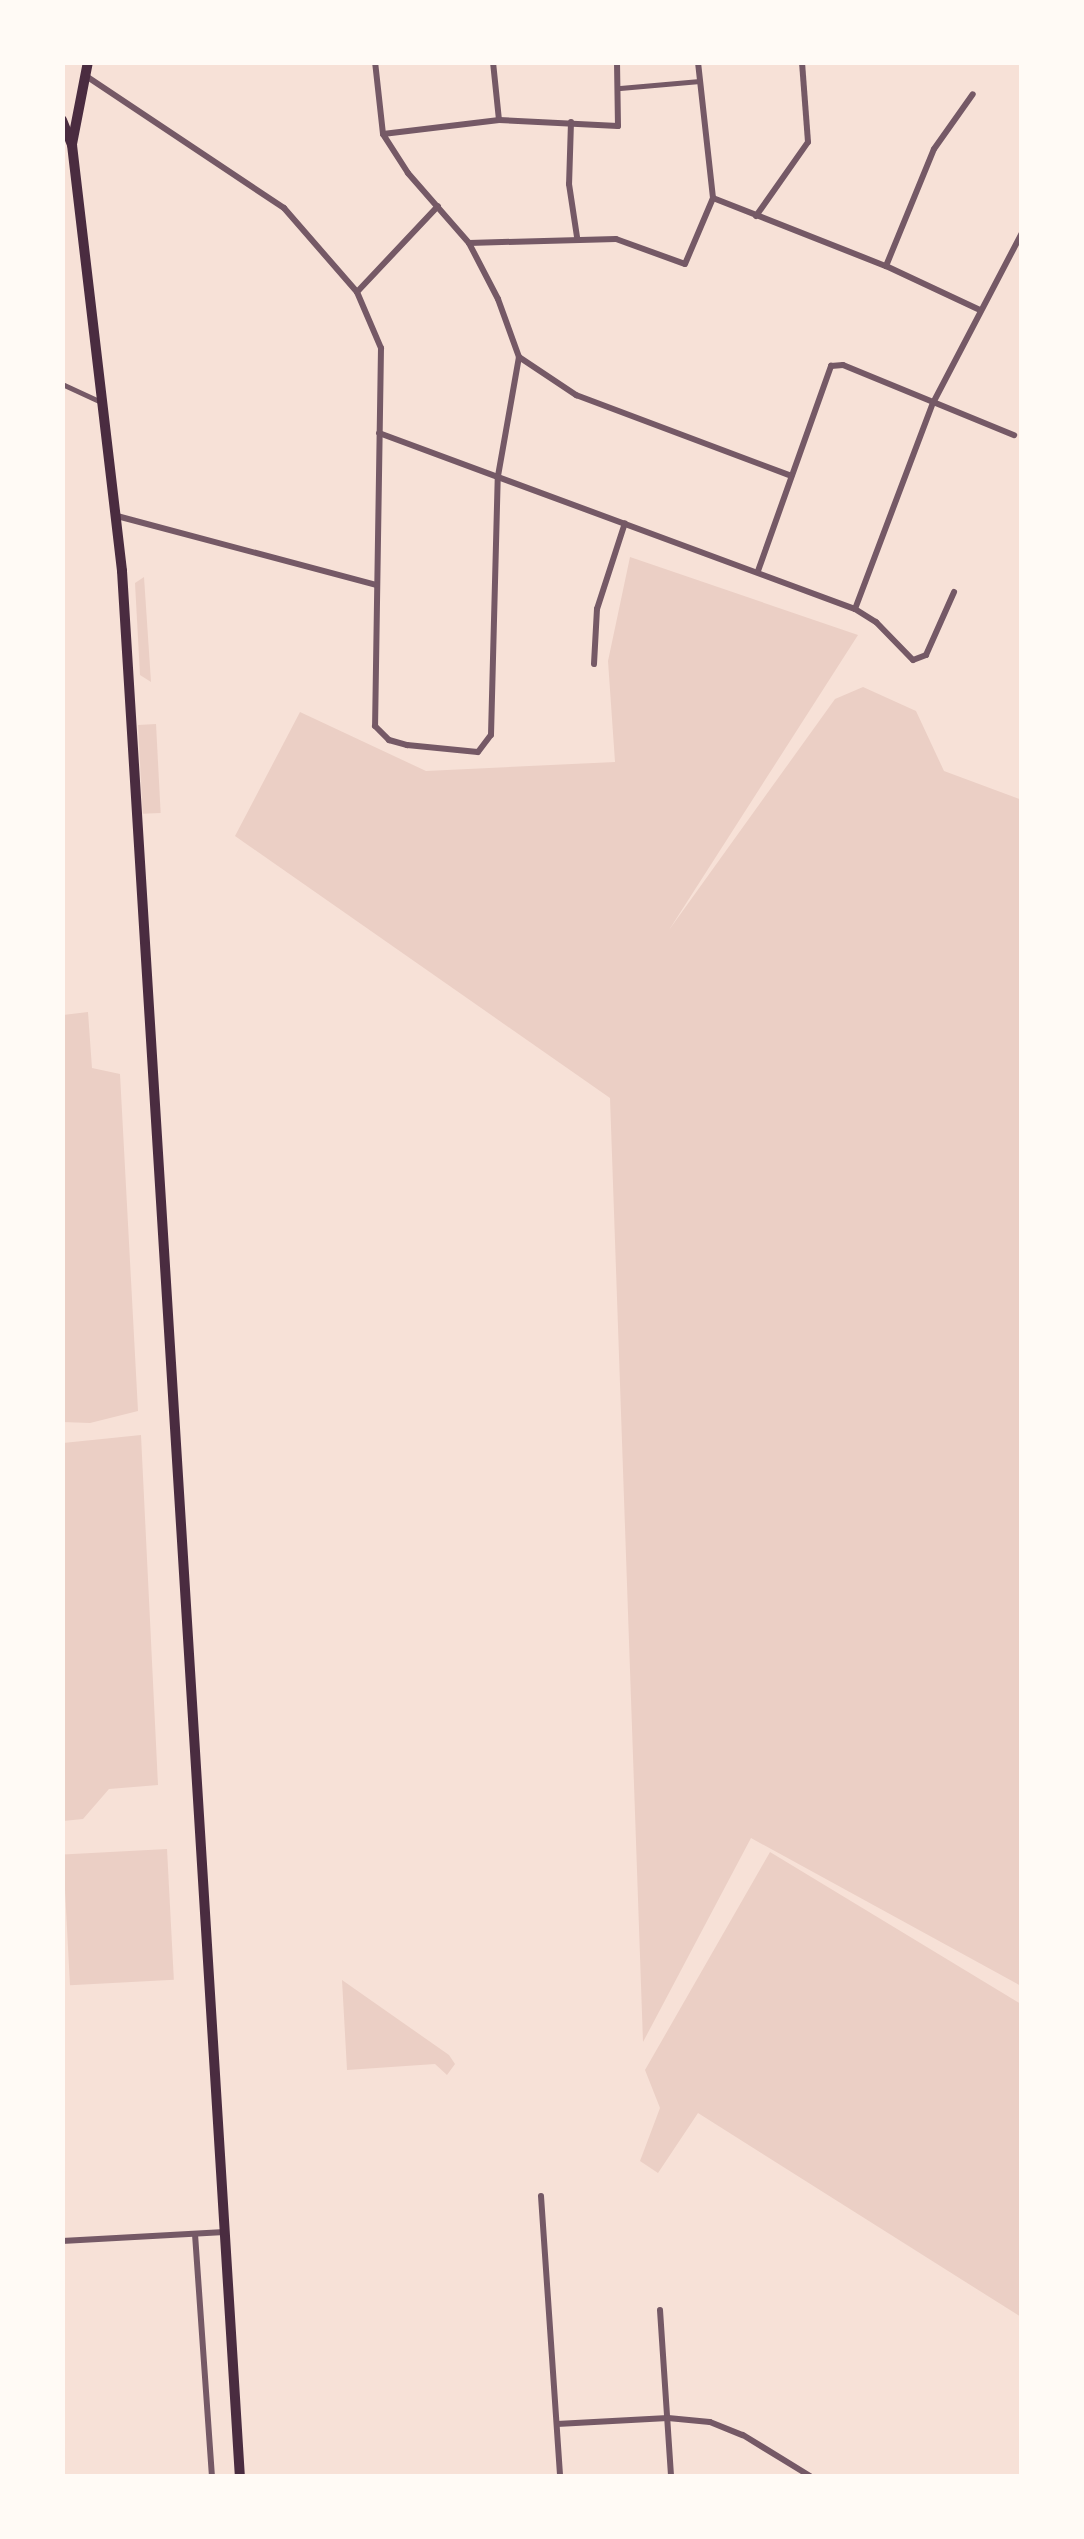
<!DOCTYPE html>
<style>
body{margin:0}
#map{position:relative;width:1084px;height:2539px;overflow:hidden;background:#f7e1d7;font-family:Lato,sans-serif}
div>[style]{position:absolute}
.green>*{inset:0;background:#ebcfc5;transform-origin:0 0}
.pedestrian>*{height:5px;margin:-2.5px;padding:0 2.5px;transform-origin:2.5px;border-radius:2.5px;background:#755966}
.minor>*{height:6px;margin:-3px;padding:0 3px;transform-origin:3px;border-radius:3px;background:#755966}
.primary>*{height:10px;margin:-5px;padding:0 5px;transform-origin:5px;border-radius:5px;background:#4a2c40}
span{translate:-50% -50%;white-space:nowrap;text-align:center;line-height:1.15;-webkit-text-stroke:8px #fffaf5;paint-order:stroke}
.frame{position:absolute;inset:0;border:65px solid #fffaf5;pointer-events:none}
</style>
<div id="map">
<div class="green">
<i style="clip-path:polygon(630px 557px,858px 635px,669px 930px,835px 699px,863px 687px,916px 711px,944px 771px,1022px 800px,1021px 1986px,751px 1838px,643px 2042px,610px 1098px,235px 836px,300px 712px,426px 771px,615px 762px,608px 661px)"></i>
<i style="clip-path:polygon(144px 577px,151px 682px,140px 675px,135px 583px)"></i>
<i style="left:156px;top:724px;width:89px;height:18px;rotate:87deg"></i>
<i style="clip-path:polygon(88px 1012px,92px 1068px,120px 1074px,138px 1411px,90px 1423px,62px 1422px,63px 1015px)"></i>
<i style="clip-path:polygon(141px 1435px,158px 1785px,109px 1789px,83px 1819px,63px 1821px,63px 1443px)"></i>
<i style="left:167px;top:1849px;width:131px;height:104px;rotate:87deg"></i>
<i style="clip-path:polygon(770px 1852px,1021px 2004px,1021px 2317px,698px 2113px,658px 2173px,640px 2161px,660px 2108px,645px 2070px)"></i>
<i style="clip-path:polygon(342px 1980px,449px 2055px,455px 2064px,447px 2075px,435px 2064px,347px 2070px)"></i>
</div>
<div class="pedestrian">
<i style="left:620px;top:88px;width:80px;rotate:-5deg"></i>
<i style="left:62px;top:384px;width:43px;rotate:24.8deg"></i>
</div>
<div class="minor">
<i style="left:493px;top:62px;width:58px;rotate:84.1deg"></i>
<i style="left:86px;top:76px;width:238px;rotate:33.7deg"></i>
<i style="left:284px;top:208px;width:111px;rotate:49deg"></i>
<i style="left:357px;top:292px;width:61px;rotate:66.8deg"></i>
<i style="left:381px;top:348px;width:378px;rotate:90.9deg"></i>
<i style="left:375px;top:726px;width:20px;rotate:45deg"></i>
<i style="left:389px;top:740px;width:19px;rotate:16deg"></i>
<i style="left:407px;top:745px;width:71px;rotate:5.6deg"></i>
<i style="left:478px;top:752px;width:21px;rotate:-53deg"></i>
<i style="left:491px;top:735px;width:259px;rotate:-88.5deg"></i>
<i style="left:498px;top:476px;width:121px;rotate:-80deg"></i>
<i style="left:519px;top:357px;width:62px;rotate:-109.9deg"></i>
<i style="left:498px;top:299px;width:63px;rotate:-117.4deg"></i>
<i style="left:469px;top:243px;width:93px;rotate:-131.1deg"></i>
<i style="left:408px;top:173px;width:46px;rotate:-122.7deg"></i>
<i style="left:383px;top:134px;width:72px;rotate:-96.3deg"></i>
<i style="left:571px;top:122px;width:62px;rotate:91.8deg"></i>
<i style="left:569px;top:184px;width:54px;rotate:81.4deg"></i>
<i style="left:383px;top:134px;width:117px;rotate:-6.9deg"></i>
<i style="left:499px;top:120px;width:119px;rotate:2.9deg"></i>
<i style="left:618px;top:126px;width:64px;rotate:-90.9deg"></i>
<i style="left:713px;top:198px;width:186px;rotate:21.5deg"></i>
<i style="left:886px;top:266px;width:102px;rotate:25.1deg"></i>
<i style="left:756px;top:216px;width:90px;rotate:-54.9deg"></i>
<i style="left:808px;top:142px;width:80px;rotate:-94.3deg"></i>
<i style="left:469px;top:243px;width:147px;rotate:-1.6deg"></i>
<i style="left:616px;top:239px;width:73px;rotate:19.9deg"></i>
<i style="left:685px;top:264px;width:72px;rotate:-67deg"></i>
<i style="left:713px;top:198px;width:137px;rotate:-96.3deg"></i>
<i style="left:886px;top:266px;width:126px;rotate:-67.7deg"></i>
<i style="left:934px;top:149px;width:67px;rotate:-54.7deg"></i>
<i style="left:357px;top:292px;width:118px;rotate:-46.7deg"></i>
<i style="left:519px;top:357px;width:69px;rotate:33.7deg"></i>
<i style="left:576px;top:395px;width:230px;rotate:20.6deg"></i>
<i style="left:379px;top:433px;width:507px;rotate:20.29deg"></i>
<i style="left:855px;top:609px;width:25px;rotate:32deg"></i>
<i style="left:876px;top:622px;width:53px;rotate:45.8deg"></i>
<i style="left:913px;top:660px;width:14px;rotate:-21deg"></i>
<i style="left:926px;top:655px;width:69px;rotate:-66deg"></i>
<i style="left:117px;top:516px;width:268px;rotate:14.9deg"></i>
<i style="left:758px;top:571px;width:218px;rotate:-70.4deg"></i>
<i style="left:831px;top:366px;width:12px;rotate:-5deg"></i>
<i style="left:843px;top:365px;width:185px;rotate:22.3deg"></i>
<i style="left:855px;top:609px;width:220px;rotate:-69.3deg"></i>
<i style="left:933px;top:403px;width:192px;rotate:-62.4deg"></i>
<i style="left:594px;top:664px;width:55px;rotate:-86.9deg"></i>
<i style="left:597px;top:609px;width:90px;rotate:-72deg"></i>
<i style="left:541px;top:2196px;width:281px;rotate:86.1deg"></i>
<i style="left:195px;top:2234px;width:243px;rotate:86deg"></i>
<i style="left:62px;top:2241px;width:163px;rotate:-3.2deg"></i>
<i style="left:660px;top:2310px;width:166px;rotate:86.2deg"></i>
<i style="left:557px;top:2424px;width:111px;rotate:-3.1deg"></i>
<i style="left:668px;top:2418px;width:42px;rotate:5.4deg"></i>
<i style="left:710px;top:2422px;width:35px;rotate:22deg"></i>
<i style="left:743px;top:2435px;width:79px;rotate:31.5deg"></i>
</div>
<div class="primary">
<i style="left:62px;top:120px;width:27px;rotate:68deg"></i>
<i style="left:72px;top:145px;width:429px;rotate:83.3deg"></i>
<i style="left:122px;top:571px;width:1909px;rotate:86.46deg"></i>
<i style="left:72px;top:144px;width:84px;rotate:-79deg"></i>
</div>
<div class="frame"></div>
</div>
